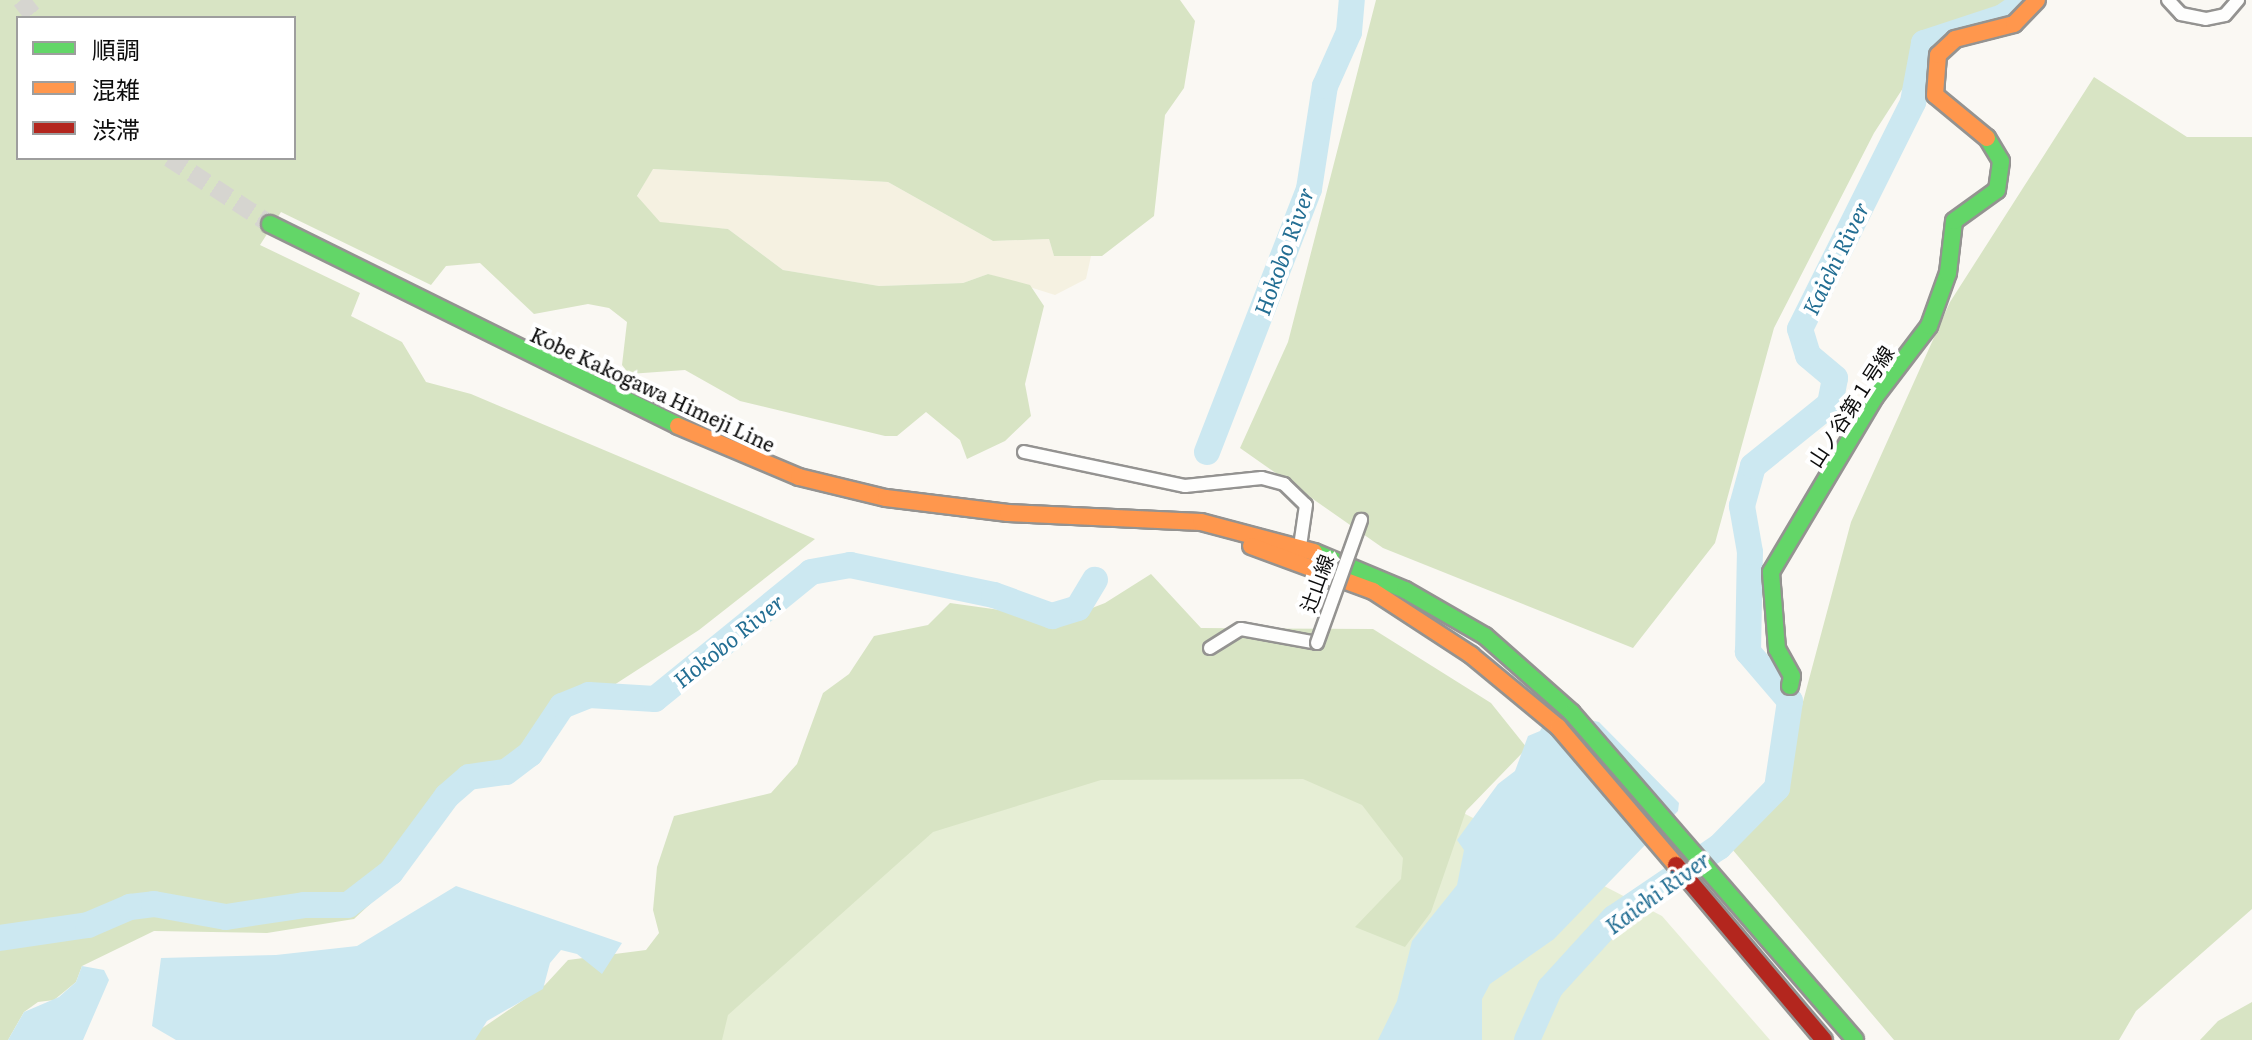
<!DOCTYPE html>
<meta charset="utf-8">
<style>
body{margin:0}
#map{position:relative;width:2252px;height:1040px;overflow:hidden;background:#faf8f3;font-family:Literata,"Noto Sans JP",serif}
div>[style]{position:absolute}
.farmland>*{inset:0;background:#f5f1e1}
.green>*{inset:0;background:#e6eed5}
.forest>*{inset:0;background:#d8e4c4}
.water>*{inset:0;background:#cce8f1}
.river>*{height:26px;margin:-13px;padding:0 13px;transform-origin:13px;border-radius:13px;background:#cce8f1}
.primary-tunnel>*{height:18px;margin-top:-9px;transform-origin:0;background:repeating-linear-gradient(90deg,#d6d5d0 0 18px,transparent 0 27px)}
.roads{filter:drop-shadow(2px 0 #949391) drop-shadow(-2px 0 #949391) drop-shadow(0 2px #949391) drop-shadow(0 -2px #949391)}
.street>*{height:12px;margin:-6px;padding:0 6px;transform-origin:6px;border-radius:6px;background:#fefefd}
.fast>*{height:16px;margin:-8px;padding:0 8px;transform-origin:8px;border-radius:8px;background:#63d668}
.slow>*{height:16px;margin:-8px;padding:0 8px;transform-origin:8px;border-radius:8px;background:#ff974d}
.jam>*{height:16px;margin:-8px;padding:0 8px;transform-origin:8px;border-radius:8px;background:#b3261e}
.bridges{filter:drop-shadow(2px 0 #949391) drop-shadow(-2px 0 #949391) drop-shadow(0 2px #949391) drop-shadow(0 -2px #949391)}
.street-bridge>*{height:12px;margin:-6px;padding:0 6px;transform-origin:6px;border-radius:6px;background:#fefefd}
span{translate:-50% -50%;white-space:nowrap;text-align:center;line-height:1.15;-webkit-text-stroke:8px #fff;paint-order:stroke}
.street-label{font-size:20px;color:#0d0d0d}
.water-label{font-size:22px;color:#236e93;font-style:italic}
.legend{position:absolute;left:16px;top:16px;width:280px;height:144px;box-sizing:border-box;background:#fff;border:2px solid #9e9e9e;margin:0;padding:10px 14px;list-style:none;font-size:24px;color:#0d0d0d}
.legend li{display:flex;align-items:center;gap:16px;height:40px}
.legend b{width:40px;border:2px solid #9e9e9e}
</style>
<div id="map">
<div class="farmland">
<i style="clip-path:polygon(652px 169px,888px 182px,993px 241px,1049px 239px,1054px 256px,1091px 256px,1086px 279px,1055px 295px,988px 274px,963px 283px,879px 286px,783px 270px,728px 229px,660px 223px,637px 197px)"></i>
</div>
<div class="green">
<i style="clip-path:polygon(913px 777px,1398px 779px,1662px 916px,1770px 1040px,613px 1040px)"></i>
</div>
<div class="forest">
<i style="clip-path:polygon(evenodd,0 0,1180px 0,1195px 21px,1184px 88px,1165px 115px,1154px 216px,1102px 256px,1054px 256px,1049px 239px,993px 241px,888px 182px,653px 169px,637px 196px,660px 222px,728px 229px,783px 270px,879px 286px,963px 283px,988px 274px,1030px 285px,1044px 306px,1025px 384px,1031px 416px,1005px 441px,967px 459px,960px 440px,926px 412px,897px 436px,885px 436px,740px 401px,685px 370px,629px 374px,622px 365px,627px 322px,609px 308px,588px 304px,534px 314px,480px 263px,446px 266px,431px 285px,281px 212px,260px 245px,360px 293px,351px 316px,402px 342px,426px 382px,471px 394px,815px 539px,699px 630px,614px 685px,549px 715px,504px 765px,445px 800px,382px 893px,354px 919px,267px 933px,154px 931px,82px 966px,76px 982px,54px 1000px,38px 1002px,24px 1012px,8px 1040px,0 1040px,0 0,18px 18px,294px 18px,294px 158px,18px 158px,18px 18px)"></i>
<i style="clip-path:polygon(1376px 0,2016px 0,1934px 40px,1874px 133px,1774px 328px,1715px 543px,1633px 648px,1383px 548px,1240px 448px,1288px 342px)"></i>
<i style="clip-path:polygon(2094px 77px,2187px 137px,2252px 137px,2252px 909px,2136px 1011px,2119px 1040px,1894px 1040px,1732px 849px,1789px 754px,1851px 522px,1950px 302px)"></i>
<i style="clip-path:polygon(1151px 574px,1201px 628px,1373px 629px,1491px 703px,1527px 748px,1466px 811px,1431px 912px,1405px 947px,1355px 927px,1401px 879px,1403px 858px,1362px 805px,1303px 779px,1101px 780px,933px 832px,728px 1015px,722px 1040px,465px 1040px,545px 985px,568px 960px,646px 950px,659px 933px,653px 910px,657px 867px,674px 816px,771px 793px,797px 764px,823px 693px,849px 674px,874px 636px,928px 625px,950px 603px,1064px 619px,1105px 603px)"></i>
<i style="clip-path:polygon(2252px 1002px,2252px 1040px,2200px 1040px,2218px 1021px)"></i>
</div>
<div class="water">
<i style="clip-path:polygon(1551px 711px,1599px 722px,1679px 803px,1678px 811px,1554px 939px,1490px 984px,1482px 999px,1482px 1040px,1378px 1040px,1397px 1001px,1412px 941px,1457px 885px,1464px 850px,1457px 840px,1498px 784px,1515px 771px,1528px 736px,1540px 731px)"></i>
<i style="clip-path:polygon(456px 886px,622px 943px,602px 974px,577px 954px,561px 950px,550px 963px,543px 989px,487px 1021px,475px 1040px,176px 1040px,152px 1026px,161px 958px,276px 955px,357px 946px)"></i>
<i style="clip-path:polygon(82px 966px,104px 970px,109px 980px,83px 1040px,8px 1040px,24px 1012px,59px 997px,76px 982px)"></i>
</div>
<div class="river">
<i style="left:1207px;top:452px;width:282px;rotate:-68.8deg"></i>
<i style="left:1309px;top:189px;width:104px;rotate:-81.2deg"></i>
<i style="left:1325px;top:86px;width:59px;rotate:-66deg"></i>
<i style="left:1349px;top:32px;width:32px;rotate:-85deg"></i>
<i style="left:0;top:938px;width:89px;rotate:-8.4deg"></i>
<i style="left:88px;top:925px;width:46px;rotate:-23.2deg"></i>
<i style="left:130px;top:907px;width:24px;rotate:-7deg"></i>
<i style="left:154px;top:904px;width:73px;rotate:10.2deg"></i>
<i style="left:226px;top:917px;width:79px;rotate:-8.7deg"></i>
<i style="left:304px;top:905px;width:44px"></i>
<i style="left:348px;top:905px;width:54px;rotate:-37.5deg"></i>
<i style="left:391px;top:872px;width:94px;rotate:-53.6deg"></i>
<i style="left:447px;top:796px;width:29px;rotate:-41deg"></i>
<i style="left:469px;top:777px;width:37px;rotate:-8deg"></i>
<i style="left:506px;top:772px;width:30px;rotate:-37deg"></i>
<i style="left:530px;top:754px;width:58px;rotate:-56.3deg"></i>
<i style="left:562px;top:706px;width:29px;rotate:-22deg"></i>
<i style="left:589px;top:695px;width:66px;rotate:3.5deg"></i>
<i style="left:655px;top:699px;width:201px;rotate:-39.1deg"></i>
<i style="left:811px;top:572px;width:40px;rotate:-10deg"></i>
<i style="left:850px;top:565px;width:147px;rotate:11.8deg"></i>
<i style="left:994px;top:595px;width:62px;rotate:19.9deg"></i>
<i style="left:1052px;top:616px;width:27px;rotate:-17deg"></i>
<i style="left:1078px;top:608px;width:33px;rotate:-59deg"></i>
<i style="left:1527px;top:1040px;width:57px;rotate:-66.1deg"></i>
<i style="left:1550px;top:988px;width:95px;rotate:-47.6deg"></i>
<i style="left:1614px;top:918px;width:127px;rotate:-34.1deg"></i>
<i style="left:1719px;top:847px;width:83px;rotate:-45.5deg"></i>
<i style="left:1777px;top:788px;width:88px;rotate:-81.5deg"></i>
<i style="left:1790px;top:701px;width:65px;rotate:-130.6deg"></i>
<i style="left:1748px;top:652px;width:100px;rotate:-88.9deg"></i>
<i style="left:1750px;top:552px;width:47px;rotate:-99.9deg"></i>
<i style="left:1742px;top:506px;width:41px;rotate:-74.6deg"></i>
<i style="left:1753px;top:466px;width:99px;rotate:-38.8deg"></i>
<i style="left:1830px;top:404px;width:26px;rotate:-79deg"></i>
<i style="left:1835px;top:378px;width:35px;rotate:-140deg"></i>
<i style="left:1808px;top:355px;width:27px;rotate:-107deg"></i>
<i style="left:1800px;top:329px;width:254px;rotate:-63.5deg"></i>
<i style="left:1913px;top:102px;width:60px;rotate:-79.4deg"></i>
<i style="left:1924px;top:43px;width:83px;rotate:-18.2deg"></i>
<i style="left:2003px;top:17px;width:29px;rotate:-35deg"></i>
</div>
<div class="primary-tunnel">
<i style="left:21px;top:0;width:23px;rotate:52deg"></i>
<i style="left:169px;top:158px;width:121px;rotate:33.2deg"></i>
</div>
<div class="roads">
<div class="street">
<i style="left:2168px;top:0;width:19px;rotate:47deg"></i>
<i style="left:2181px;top:14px;width:25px;rotate:11deg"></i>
<i style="left:2206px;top:19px;width:19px;rotate:-12deg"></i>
<i style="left:2225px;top:15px;width:20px;rotate:-49deg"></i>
<i style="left:1024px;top:452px;width:165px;rotate:11.9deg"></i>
<i style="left:1185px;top:486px;width:77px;rotate:-5.9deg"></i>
<i style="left:1262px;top:478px;width:23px;rotate:15deg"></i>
<i style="left:1284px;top:484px;width:30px;rotate:44deg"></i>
<i style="left:1306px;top:505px;width:41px;rotate:98.3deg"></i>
<i style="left:1210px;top:648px;width:36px;rotate:-32deg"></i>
<i style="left:1241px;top:629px;width:77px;rotate:10.4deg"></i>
</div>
<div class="fast">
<i style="left:270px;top:224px;width:455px;rotate:26.3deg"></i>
<i style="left:1314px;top:552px;width:99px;rotate:22.7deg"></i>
<i style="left:1405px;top:590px;width:92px;rotate:29.9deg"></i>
<i style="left:1485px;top:636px;width:116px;rotate:41.5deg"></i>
<i style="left:1572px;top:713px;width:432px;rotate:49.1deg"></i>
<i style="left:1790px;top:686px;width:10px;rotate:-79deg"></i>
<i style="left:1792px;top:676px;width:31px;rotate:-119deg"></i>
<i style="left:1777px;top:649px;width:77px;rotate:-94.5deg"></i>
<i style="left:1771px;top:572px;width:204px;rotate:-59.3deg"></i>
<i style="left:1875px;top:397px;width:89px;rotate:-52.7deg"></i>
<i style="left:1929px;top:326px;width:56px;rotate:-70.3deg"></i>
<i style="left:1948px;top:273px;width:52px;rotate:-83.4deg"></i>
<i style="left:1954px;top:221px;width:53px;rotate:-35.8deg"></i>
<i style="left:1997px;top:190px;width:29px;rotate:-82deg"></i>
<i style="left:2001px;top:161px;width:27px;rotate:-121deg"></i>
</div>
<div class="slow">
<i style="left:1987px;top:138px;width:67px;rotate:-140.4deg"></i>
<i style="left:1935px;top:95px;width:40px;rotate:-85.7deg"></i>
<i style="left:1938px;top:55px;width:23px;rotate:-43deg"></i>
<i style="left:1955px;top:39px;width:61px;rotate:-14.3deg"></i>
<i style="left:2014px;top:24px;width:33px;rotate:-46deg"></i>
<i style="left:678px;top:426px;width:131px;rotate:22.9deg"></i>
<i style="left:799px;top:477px;width:89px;rotate:13.6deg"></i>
<i style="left:886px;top:498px;width:123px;rotate:7deg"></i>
<i style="left:1008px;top:513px;width:193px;rotate:2.7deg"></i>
<i style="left:1201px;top:522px;width:117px;rotate:14.9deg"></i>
<i style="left:1251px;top:546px;width:130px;rotate:20.2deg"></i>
<i style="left:1373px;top:591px;width:117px;rotate:33.1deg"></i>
<i style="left:1471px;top:655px;width:113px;rotate:39.6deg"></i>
<i style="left:1558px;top:727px;width:182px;rotate:49.5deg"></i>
</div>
<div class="jam">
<i style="left:1676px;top:865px;width:229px;rotate:49.8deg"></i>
</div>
</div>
<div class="bridges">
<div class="street-bridge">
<i style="left:1317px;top:643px;width:131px;rotate:-70.3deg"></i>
</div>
</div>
<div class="street-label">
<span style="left:653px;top:389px;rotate:25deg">Kobe Kakogawa Himeji Line</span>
<span style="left:1850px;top:406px;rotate:-57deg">山ノ谷第１号線</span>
<span style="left:1316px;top:583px;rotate:-70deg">辻山線</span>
</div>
<div class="water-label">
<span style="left:1283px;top:251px;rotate:-70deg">Hokobo River</span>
<span style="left:1835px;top:258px;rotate:-64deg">Kaichi River</span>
<span style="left:728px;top:640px;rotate:-39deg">Hokobo River</span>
<span style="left:1657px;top:892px;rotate:-36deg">Kaichi River</span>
</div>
<ul class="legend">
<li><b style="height:10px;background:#63d668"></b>順調</li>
<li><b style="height:10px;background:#ff974d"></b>混雑</li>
<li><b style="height:10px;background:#b3261e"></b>渋滞</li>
</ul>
</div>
